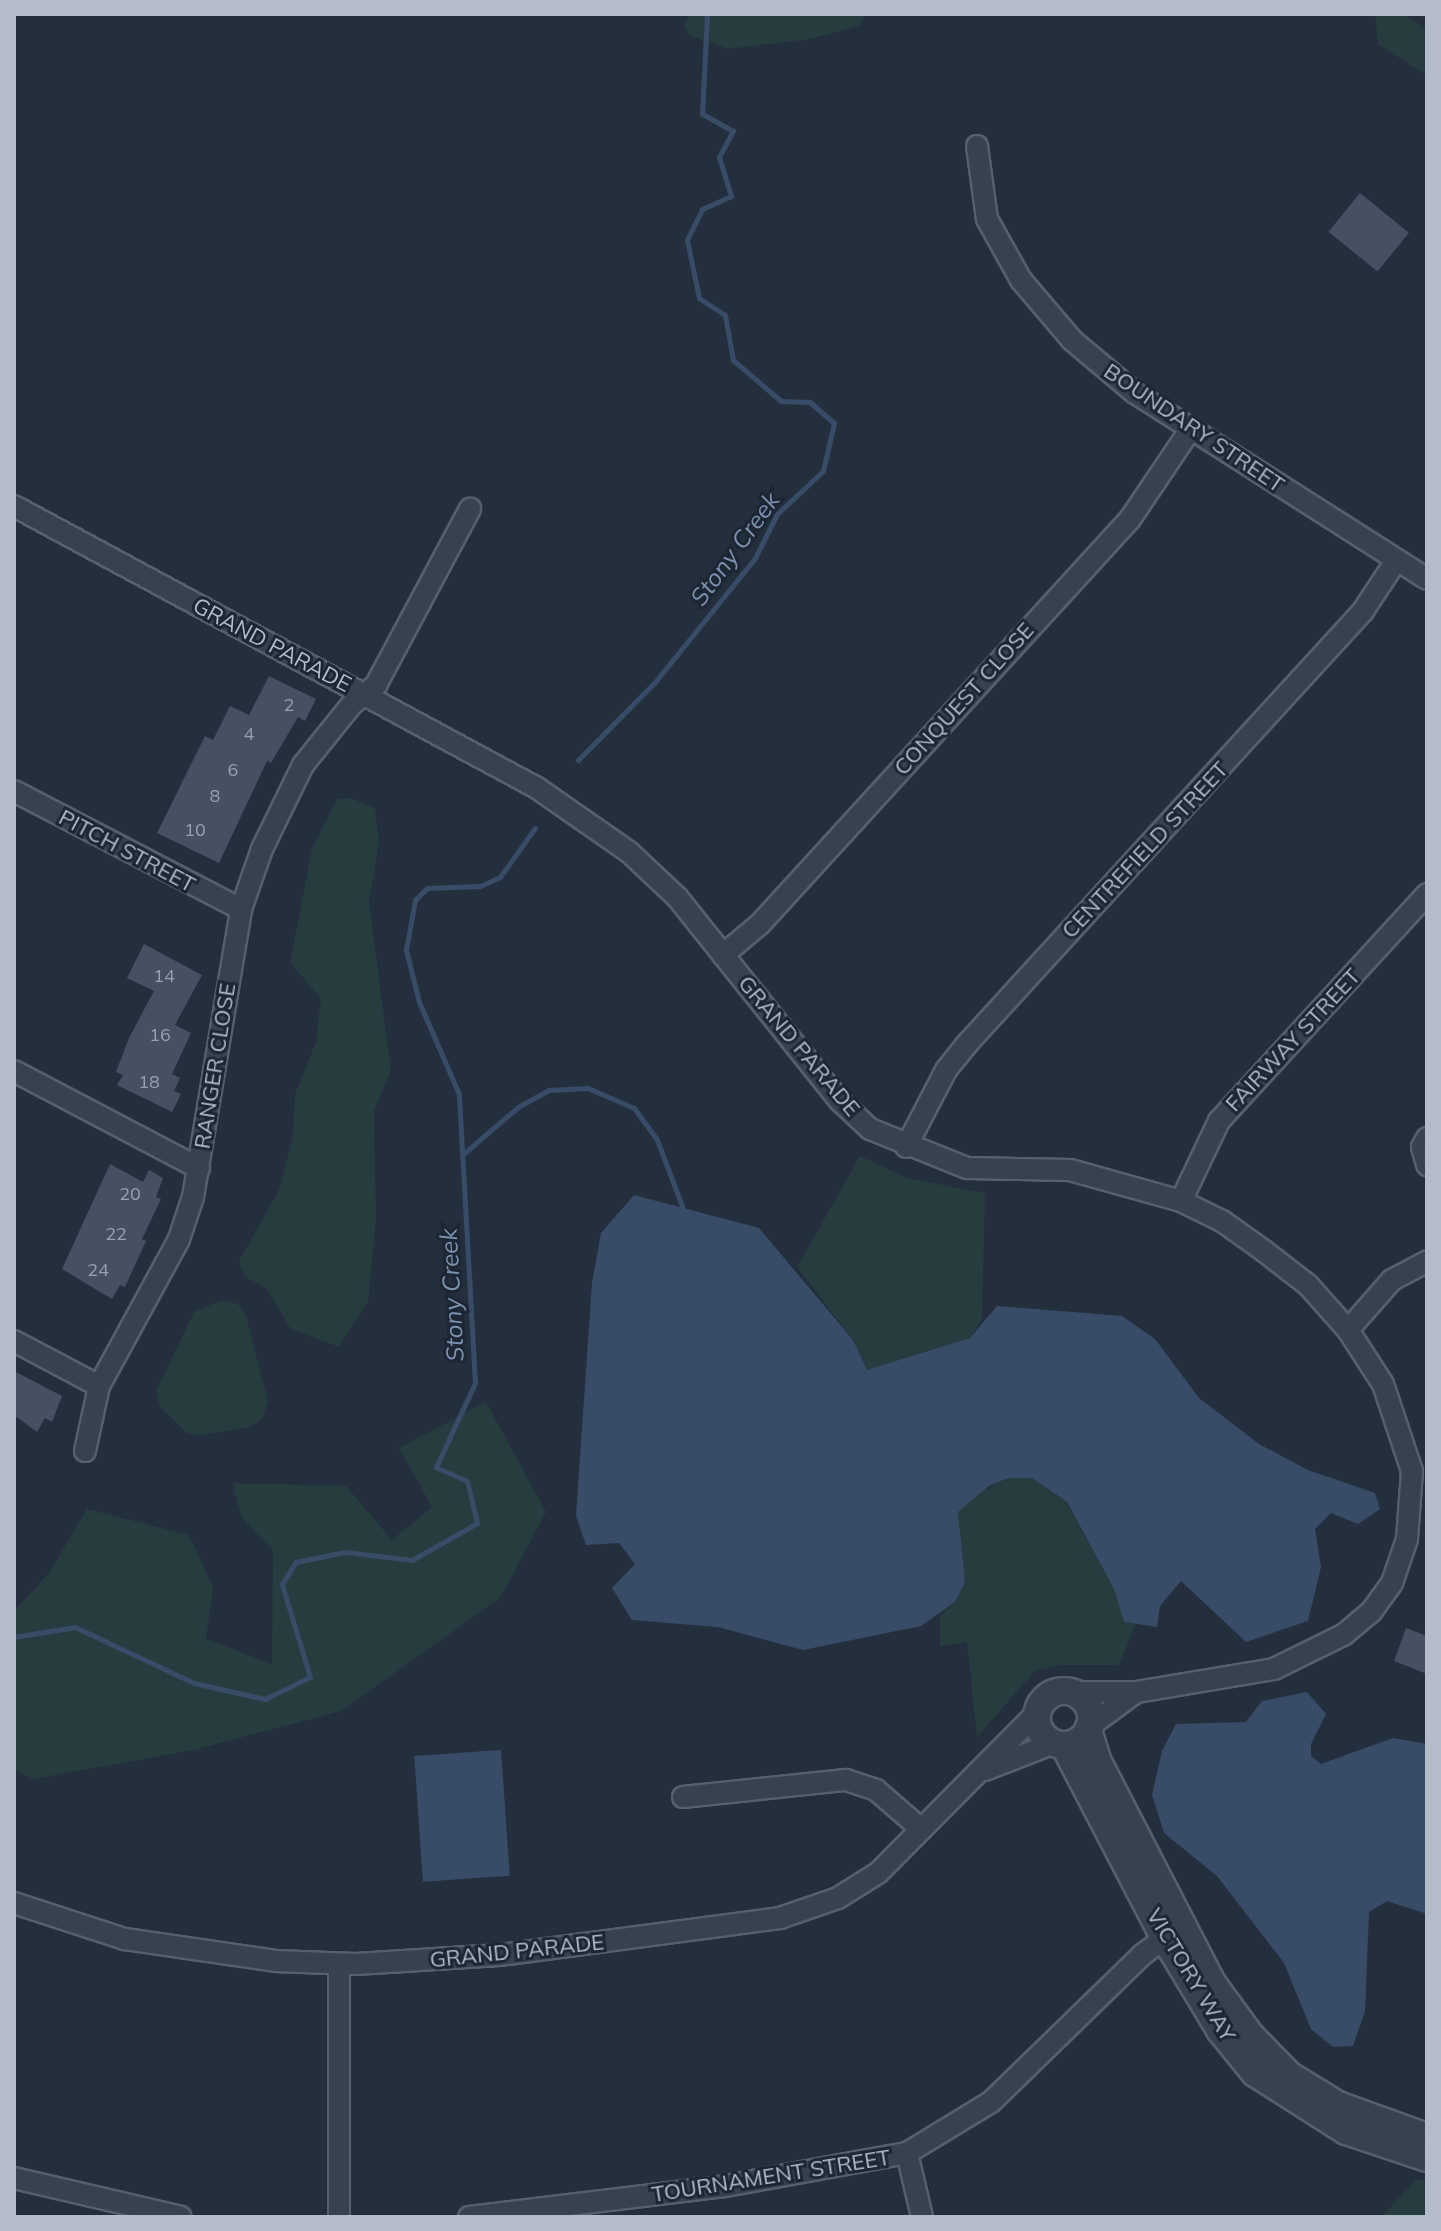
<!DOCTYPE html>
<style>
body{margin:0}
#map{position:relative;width:1441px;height:2231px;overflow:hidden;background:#242f3e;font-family:Mulish,sans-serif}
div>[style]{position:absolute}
.green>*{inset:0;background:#263c3f}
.water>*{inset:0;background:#394c67;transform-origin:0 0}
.stream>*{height:5px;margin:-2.5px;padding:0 2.5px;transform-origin:2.5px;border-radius:2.5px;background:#394c67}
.building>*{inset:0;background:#455162;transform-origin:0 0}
.roads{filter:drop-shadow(2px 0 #565f6c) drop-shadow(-2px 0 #565f6c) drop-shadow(0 2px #565f6c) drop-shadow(0 -2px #565f6c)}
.minor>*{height:20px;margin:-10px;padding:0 10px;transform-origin:10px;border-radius:10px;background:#38414e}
.tertiary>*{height:26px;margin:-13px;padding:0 13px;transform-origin:13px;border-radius:13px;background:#38414e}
.tertiary>.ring{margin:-13px;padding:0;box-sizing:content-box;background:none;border:26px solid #38414e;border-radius:50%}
span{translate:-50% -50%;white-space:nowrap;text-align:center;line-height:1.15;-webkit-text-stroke:6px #1d2633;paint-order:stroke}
.number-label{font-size:18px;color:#98a1af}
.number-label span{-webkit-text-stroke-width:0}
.street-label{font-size:22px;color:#b4bcc9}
.water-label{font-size:24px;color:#7c92b1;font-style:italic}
.frame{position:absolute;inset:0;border:16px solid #b4bcc9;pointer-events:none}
</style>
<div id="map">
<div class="green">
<i style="clip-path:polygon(691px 14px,865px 14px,861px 25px,810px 39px,728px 49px,689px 35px,684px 26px)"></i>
<i style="clip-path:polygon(1375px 14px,1404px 14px,1427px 29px,1427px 76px,1378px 44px)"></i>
<i style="clip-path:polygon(350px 798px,375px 808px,379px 843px,369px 902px,391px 1071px,374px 1111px,376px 1221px,368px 1301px,339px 1347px,290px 1328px,267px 1289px,244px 1276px,239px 1261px,279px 1190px,293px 1137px,295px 1094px,316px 1042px,321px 999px,290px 962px,312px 849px,337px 799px)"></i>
<i style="clip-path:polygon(860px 1156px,907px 1178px,985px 1193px,982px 1319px,970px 1338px,867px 1371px,853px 1340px,797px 1267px)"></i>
<i style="clip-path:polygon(222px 1300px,238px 1304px,246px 1316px,268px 1401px,262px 1419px,250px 1427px,203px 1435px,187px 1433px,160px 1407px,156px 1391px,194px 1312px)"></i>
<i style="clip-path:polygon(486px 1402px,546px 1512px,501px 1597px,341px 1711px,194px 1750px,33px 1779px,14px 1769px,14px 1611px,49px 1573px,87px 1509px,189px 1535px,213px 1587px,206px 1639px,272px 1664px,273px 1550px,242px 1518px,232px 1483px,346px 1486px,392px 1540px,432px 1507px,399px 1448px)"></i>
<i style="clip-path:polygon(1009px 1478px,1032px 1478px,1066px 1502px,1114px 1589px,1124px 1622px,1136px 1624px,1119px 1665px,1062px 1665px,1035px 1671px,977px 1737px,967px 1642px,940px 1646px,940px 1616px,955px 1602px,965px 1582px,958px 1512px,972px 1496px)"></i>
<i style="clip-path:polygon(1416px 2180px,1427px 2180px,1427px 2217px,1381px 2217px)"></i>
</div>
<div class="water">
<i style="clip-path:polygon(634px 1195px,759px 1228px,853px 1340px,867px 1370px,970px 1338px,997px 1306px,1122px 1316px,1155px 1339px,1199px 1398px,1259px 1444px,1308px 1470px,1375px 1493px,1380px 1509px,1358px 1524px,1331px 1513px,1315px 1529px,1321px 1567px,1308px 1621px,1246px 1642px,1181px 1581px,1160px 1606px,1157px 1627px,1124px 1622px,1114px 1589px,1067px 1502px,1032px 1478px,1009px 1478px,989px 1486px,958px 1512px,965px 1582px,955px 1602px,921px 1626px,803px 1650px,718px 1627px,632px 1620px,612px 1588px,635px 1564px,619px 1543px,586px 1545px,576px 1516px,592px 1283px,601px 1233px)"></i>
<i style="clip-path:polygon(1307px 1692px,1326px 1714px,1311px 1744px,1311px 1756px,1321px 1764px,1393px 1738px,1427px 1744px,1427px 1914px,1387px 1901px,1369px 1912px,1365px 2011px,1353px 2046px,1333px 2047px,1311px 2029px,1284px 1963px,1217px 1876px,1164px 1833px,1152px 1795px,1162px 1751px,1176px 1724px,1246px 1722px,1262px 1701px)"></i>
<i style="left:501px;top:1750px;width:126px;height:87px;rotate:86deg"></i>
</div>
<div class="stream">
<i style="left:578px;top:760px;width:110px;rotate:-45.4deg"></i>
<i style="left:655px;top:682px;width:159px;rotate:-51.1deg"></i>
<i style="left:755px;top:558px;width:49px;rotate:-63.4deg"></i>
<i style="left:777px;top:514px;width:63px;rotate:-43.1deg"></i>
<i style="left:823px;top:471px;width:49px;rotate:-77.1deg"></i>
<i style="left:834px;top:423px;width:32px;rotate:-139deg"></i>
<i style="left:810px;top:402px;width:29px;rotate:-178deg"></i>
<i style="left:781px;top:401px;width:63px;rotate:-139.5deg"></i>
<i style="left:733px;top:360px;width:46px;rotate:-100.1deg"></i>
<i style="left:725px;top:315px;width:31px;rotate:-147deg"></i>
<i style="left:699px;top:298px;width:59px;rotate:-101.7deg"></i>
<i style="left:687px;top:240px;width:34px;rotate:-64deg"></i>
<i style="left:702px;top:209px;width:32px;rotate:-24deg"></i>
<i style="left:731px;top:196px;width:41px;rotate:-107.1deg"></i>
<i style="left:719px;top:157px;width:30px;rotate:-62deg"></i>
<i style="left:733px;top:131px;width:35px;rotate:-151deg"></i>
<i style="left:702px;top:114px;width:100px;rotate:-87.1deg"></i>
<i style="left:462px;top:1155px;width:74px;rotate:-40.6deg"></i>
<i style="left:518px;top:1107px;width:35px;rotate:-29deg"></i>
<i style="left:549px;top:1090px;width:39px;rotate:-3deg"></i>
<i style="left:588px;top:1088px;width:50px;rotate:23.5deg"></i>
<i style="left:634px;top:1108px;width:39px;rotate:54deg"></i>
<i style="left:657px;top:1140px;width:76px;rotate:69.2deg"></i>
<i style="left:14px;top:1637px;width:62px;rotate:-9.3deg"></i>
<i style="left:75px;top:1627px;width:132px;rotate:25.2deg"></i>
<i style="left:194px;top:1683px;width:73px;rotate:12.7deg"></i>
<i style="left:265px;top:1699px;width:50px;rotate:-26.1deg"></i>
<i style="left:310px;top:1677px;width:97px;rotate:-106.8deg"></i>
<i style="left:282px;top:1584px;width:26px;rotate:-58deg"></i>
<i style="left:296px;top:1562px;width:50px;rotate:-11.5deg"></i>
<i style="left:345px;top:1552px;width:67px;rotate:6.8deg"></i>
<i style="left:412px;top:1560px;width:75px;rotate:-29.6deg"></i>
<i style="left:477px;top:1523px;width:43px;rotate:-103.4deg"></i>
<i style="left:467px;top:1481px;width:34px;rotate:-156deg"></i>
<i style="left:436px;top:1467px;width:93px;rotate:-65.1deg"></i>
<i style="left:475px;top:1383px;width:289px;rotate:-93.2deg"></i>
<i style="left:459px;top:1094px;width:100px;rotate:-113.5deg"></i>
<i style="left:419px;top:1002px;width:54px;rotate:-104deg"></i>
<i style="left:406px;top:950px;width:51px;rotate:-79.8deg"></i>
<i style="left:415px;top:900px;width:17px;rotate:-45deg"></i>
<i style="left:427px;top:888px;width:53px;rotate:-2.2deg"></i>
<i style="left:480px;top:886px;width:22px;rotate:-24deg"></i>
<i style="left:500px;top:877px;width:60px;rotate:-54.5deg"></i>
</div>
<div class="building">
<i style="left:1360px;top:193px;width:63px;height:50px;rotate:39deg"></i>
<i style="clip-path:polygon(269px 676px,316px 699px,305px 721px,298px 717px,271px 763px,267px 761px,219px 863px,157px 833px,205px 736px,213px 740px,230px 706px,249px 715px)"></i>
<i style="clip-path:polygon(144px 944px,202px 975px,175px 1025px,191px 1033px,172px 1074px,180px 1078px,174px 1091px,181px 1094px,172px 1112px,117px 1085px,123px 1075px,116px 1072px,129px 1038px,154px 991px,127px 978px)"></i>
<i style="clip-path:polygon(110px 1164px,143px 1182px,149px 1170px,163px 1178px,156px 1197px,161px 1199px,142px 1239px,146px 1241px,125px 1287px,120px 1285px,112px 1299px,62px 1269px)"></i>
<i style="clip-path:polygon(14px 1371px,62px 1396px,52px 1422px,45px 1418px,37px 1432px,14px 1415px)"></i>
<i style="clip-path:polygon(1406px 1628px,1427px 1636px,1427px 1674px,1394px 1661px)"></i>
</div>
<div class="roads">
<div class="minor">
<i style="left:977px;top:146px;width:74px;rotate:82.2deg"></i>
<i style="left:987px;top:219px;width:70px;rotate:60.9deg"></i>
<i style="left:1021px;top:280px;width:79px;rotate:49.6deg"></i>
<i style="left:1072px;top:340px;width:82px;rotate:40.1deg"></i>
<i style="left:1135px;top:393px;width:346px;rotate:32.5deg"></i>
<i style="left:14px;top:506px;width:594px;rotate:28.33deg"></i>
<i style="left:537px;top:788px;width:112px;rotate:34.8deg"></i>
<i style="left:629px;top:852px;width:66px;rotate:43.2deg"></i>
<i style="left:677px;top:897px;width:261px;rotate:51.4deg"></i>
<i style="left:840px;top:1101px;width:41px;rotate:43deg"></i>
<i style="left:870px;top:1129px;width:105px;rotate:21.9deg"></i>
<i style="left:967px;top:1168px;width:103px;rotate:1.1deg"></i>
<i style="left:1070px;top:1170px;width:115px;rotate:15.6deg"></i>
<i style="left:1181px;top:1201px;width:46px;rotate:26deg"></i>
<i style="left:1222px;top:1221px;width:52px;rotate:35.5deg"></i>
<i style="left:1264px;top:1251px;width:56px;rotate:37.7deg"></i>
<i style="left:1308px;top:1285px;width:60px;rotate:48.4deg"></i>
<i style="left:1348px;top:1330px;width:64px;rotate:57.1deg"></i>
<i style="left:1383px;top:1384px;width:92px;rotate:71.6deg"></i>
<i style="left:1412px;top:1471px;width:68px;rotate:94.2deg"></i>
<i style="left:1407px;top:1539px;width:46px;rotate:108.8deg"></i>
<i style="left:1392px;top:1583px;width:34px;rotate:126deg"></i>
<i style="left:1372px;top:1611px;width:38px;rotate:140deg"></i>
<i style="left:1343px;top:1635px;width:77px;rotate:153.8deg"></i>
<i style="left:1274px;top:1669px;width:140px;rotate:170.5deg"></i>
<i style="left:1136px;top:1692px;width:63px;rotate:180deg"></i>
<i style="left:14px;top:791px;width:256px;rotate:27.5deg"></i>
<i style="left:723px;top:955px;width:48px;rotate:-40deg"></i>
<i style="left:760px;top:924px;width:549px;rotate:-47.59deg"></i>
<i style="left:1130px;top:519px;width:107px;rotate:-56deg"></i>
<i style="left:14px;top:1071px;width:209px;rotate:27.7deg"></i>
<i style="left:1427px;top:1138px;width:10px;rotate:119deg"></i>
<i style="left:1422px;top:1147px;width:19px;rotate:74deg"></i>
<i style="left:906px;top:1147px;width:87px;rotate:-62.5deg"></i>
<i style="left:946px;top:1070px;width:32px;rotate:-51deg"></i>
<i style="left:966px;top:1045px;width:588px;rotate:-47.55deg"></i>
<i style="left:1363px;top:611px;width:60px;rotate:-56.6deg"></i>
<i style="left:1181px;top:1201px;width:89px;rotate:-64.6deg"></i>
<i style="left:1219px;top:1121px;width:308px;rotate:-47.5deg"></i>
<i style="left:1348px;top:1330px;width:67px;rotate:-48.7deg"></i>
<i style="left:1392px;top:1280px;width:40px;rotate:-28deg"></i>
<i style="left:14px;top:1341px;width:96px;rotate:27.9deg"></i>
<i style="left:85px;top:1451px;width:66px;rotate:-77.8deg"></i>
<i style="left:99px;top:1386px;width:167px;rotate:-61.4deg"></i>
<i style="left:179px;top:1239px;width:44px;rotate:-71.6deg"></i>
<i style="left:193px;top:1197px;width:292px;rotate:-80.5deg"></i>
<i style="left:241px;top:909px;width:64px;rotate:-70.7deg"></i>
<i style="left:262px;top:849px;width:93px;rotate:-64deg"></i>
<i style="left:303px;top:765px;width:78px;rotate:-51.2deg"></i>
<i style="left:352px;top:704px;width:31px;rotate:-38deg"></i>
<i style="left:376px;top:685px;width:200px;rotate:-61.9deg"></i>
<i style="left:1090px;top:1726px;width:57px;rotate:-36.5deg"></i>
<i style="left:985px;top:1770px;width:74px;rotate:-21.4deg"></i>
<i style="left:683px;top:1797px;width:164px;rotate:-6deg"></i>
<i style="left:846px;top:1780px;width:32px;rotate:18deg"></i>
<i style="left:876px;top:1790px;width:60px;rotate:40.9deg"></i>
<i style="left:14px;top:1903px;width:117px;rotate:18deg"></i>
<i style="left:125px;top:1939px;width:152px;rotate:8.3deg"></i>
<i style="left:275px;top:1961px;width:81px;rotate:2.1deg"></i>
<i style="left:356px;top:1964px;width:144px;rotate:-3.6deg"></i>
<i style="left:500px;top:1955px;width:282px;rotate:-7.5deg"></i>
<i style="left:780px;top:1918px;width:61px;rotate:-19deg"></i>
<i style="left:838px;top:1898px;width:47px;rotate:-32deg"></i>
<i style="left:878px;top:1873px;width:226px;rotate:-45.2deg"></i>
<i style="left:907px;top:2153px;width:66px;rotate:76.8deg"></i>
<i style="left:14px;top:2178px;width:171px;rotate:13.1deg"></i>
<i style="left:339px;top:2217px;width:253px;rotate:-90deg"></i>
<i style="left:469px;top:2217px;width:258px;rotate:-6.9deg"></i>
<i style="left:725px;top:2186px;width:185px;rotate:-10.3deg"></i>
<i style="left:907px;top:2153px;width:98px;rotate:-31.3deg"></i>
<i style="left:991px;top:2102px;width:211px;rotate:-44.2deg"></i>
<i style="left:1142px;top:1955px;width:40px;rotate:-37deg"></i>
</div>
<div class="tertiary">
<i class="ring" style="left:1037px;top:1691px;width:28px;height:28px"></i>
<i style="left:1088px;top:1730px;width:34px;rotate:73deg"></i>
<i style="left:1098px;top:1762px;width:249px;rotate:62.7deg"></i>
<i style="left:1212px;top:1983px;width:64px;rotate:53.8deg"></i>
<i style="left:1250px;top:2035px;width:56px;rotate:45.7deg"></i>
<i style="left:1289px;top:2075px;width:57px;rotate:31.5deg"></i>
<i style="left:1338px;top:2105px;width:95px;rotate:19.8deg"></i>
<i style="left:1064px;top:1745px;width:216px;rotate:62.5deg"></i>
<i style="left:1164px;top:1937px;width:109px;rotate:58.9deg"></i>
<i style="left:1220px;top:2030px;width:55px;rotate:50.9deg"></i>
<i style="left:1255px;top:2073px;width:108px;rotate:32.5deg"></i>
<i style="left:1346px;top:2131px;width:85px;rotate:18.4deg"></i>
</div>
</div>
<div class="number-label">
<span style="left:289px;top:705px">2</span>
<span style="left:249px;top:734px">4</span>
<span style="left:233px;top:770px">6</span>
<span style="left:215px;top:796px">8</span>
<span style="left:195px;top:830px">10</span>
<span style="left:164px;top:976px">14</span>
<span style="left:160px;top:1035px">16</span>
<span style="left:149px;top:1082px">18</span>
<span style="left:130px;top:1194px">20</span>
<span style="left:116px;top:1234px">22</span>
<span style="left:98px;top:1270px">24</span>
</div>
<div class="street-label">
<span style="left:1194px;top:428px;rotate:34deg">BOUNDARY STREET</span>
<span style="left:272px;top:645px;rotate:28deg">GRAND PARADE</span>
<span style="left:964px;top:699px;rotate:-48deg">CONQUEST CLOSE</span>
<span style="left:1145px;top:850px;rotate:-47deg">CENTREFIELD STREET</span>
<span style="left:127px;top:851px;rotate:28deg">PITCH STREET</span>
<span style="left:1293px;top:1040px;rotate:-47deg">FAIRWAY STREET</span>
<span style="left:799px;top:1046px;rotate:50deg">GRAND PARADE</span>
<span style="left:215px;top:1066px;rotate:-81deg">RANGER CLOSE</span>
<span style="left:517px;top:1951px;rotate:-6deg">GRAND PARADE</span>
<span style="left:1191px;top:1975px;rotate:59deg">VICTORY WAY</span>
<span style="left:771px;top:2176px;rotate:-9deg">TOURNAMENT STREET</span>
</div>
<div class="water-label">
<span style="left:735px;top:549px;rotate:-54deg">Stony Creek</span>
<span style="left:452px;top:1295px;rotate:-93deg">Stony Creek</span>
</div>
<div class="frame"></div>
</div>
